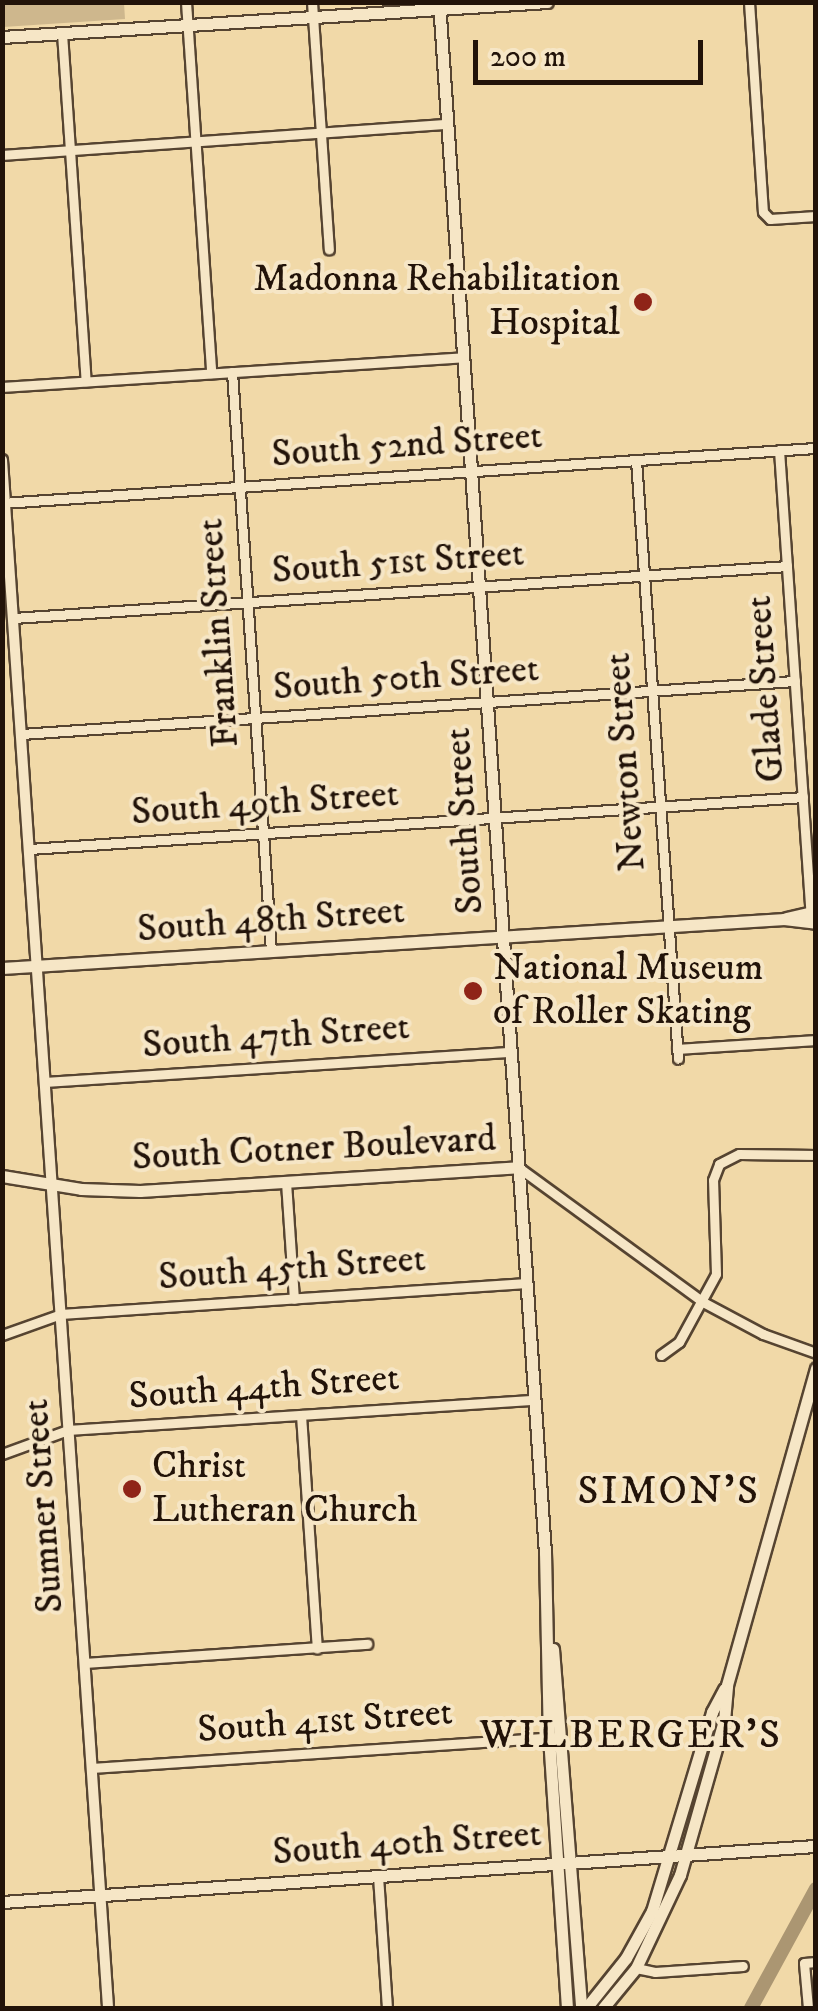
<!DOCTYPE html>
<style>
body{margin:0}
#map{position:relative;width:818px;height:2011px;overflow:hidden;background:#f1d9a8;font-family:"IM FELL DW Pica",serif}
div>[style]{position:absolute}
.green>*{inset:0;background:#ceb78d}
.river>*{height:14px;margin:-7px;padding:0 7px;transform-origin:7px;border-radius:7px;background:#ab9672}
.roads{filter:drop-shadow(2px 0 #564431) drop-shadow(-2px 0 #564431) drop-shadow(0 2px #564431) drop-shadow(0 -2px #564431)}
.minor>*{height:9px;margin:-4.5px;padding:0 4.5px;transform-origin:4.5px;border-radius:4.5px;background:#f6e6c6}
.tertiary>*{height:10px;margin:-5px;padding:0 5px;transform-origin:5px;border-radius:5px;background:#f6e6c6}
.secondary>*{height:11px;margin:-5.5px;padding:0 5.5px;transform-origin:5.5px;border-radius:5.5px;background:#f6e6c6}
.dots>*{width:28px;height:28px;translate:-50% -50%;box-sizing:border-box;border:5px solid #f6e6c6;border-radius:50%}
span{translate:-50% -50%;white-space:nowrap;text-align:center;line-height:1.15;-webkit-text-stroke:8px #f6e6c6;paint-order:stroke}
.poi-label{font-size:38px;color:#221309}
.right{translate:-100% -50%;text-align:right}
.left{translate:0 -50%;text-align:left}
.street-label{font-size:38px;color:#221309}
.neighbourhood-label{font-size:40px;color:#221309;letter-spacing:2.5px}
.frame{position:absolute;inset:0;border:5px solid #221309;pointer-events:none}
.scale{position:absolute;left:473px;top:40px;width:230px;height:45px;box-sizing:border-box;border:5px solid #221309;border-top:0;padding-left:12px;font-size:30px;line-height:35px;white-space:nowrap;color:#221309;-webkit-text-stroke:8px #f6e6c6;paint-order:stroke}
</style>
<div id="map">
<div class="green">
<i style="clip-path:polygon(3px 2px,124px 3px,125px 19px,3px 27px)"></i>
</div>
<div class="river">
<i style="left:751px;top:2008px;width:136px;rotate:-61.4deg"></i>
</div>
<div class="roads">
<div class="minor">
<i style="left:186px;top:2px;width:372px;rotate:86.1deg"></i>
<i style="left:312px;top:2px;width:248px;rotate:86.1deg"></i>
<i style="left:749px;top:2px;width:210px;rotate:86.2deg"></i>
<i style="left:763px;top:212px;width:10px;rotate:45deg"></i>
<i style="left:770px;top:219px;width:46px;rotate:-3.7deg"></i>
<i style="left:62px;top:33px;width:349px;rotate:86.1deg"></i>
<i style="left:2px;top:155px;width:446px;rotate:-4deg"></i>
<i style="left:232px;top:372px;width:580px;rotate:86.15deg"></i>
<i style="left:2px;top:387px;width:462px;rotate:-3.7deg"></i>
<i style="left:779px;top:450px;width:467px;rotate:86.1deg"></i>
<i style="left:636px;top:460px;width:600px;rotate:85.99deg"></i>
<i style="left:2px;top:503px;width:816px;rotate:-3.87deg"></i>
<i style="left:13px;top:618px;width:776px;rotate:-3.84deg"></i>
<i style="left:21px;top:734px;width:776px;rotate:-3.92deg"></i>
<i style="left:29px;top:849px;width:776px;rotate:-3.84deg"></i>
<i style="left:677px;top:1049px;width:139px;rotate:-3.7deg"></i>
<i style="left:45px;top:1082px;width:467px;rotate:-3.7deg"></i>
<i style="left:518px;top:1167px;width:229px;rotate:36.1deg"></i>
<i style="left:703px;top:1302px;width:68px;rotate:28.1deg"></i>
<i style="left:763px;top:1334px;width:56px;rotate:19.7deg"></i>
<i style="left:286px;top:1182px;width:117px;rotate:86.1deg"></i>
<i style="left:2px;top:1335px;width:63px;rotate:-19.6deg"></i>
<i style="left:61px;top:1314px;width:466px;rotate:-3.8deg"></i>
<i style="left:661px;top:1355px;width:22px;rotate:-36deg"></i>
<i style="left:679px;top:1342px;width:77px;rotate:-61.4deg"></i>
<i style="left:716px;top:1274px;width:94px;rotate:-91.8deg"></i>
<i style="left:713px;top:1180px;width:17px;rotate:-69deg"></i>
<i style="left:719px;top:1164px;width:22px;rotate:-27deg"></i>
<i style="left:739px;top:1154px;width:77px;rotate:0.7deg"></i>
<i style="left:301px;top:1415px;width:234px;rotate:86.1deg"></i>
<i style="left:2px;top:1454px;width:70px;rotate:-20deg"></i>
<i style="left:68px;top:1430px;width:467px;rotate:-3.7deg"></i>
<i style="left:85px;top:1663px;width:283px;rotate:-3.9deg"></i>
<i style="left:92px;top:1768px;width:462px;rotate:-3.8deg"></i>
<i style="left:378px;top:1876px;width:132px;rotate:86.1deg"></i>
<i style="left:636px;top:1968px;width:19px;rotate:12deg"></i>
<i style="left:655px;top:1972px;width:88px;rotate:-3.9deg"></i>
<i style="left:808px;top:2008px;width:45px;rotate:-95.1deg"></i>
<i style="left:804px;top:1963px;width:12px;rotate:-5deg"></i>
</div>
<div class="tertiary">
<i style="left:2px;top:460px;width:1552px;rotate:86.08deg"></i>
</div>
<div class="secondary">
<i style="left:439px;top:2px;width:1554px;rotate:86.09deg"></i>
<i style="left:545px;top:1552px;width:185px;rotate:88.8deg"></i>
<i style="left:549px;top:1737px;width:272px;rotate:86.2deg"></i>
<i style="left:2px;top:37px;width:546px;rotate:-3.67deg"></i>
<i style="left:786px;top:918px;width:31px;rotate:-13deg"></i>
<i style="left:2px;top:968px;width:784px;rotate:-3.59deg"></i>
<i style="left:784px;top:919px;width:32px;rotate:7deg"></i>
<i style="left:2px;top:1176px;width:80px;rotate:9.3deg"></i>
<i style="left:81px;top:1189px;width:59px;rotate:1.9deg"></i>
<i style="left:140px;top:1191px;width:379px;rotate:-3.6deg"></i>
<i style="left:553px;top:1649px;width:360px;rotate:85.5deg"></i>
<i style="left:2px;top:1902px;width:816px;rotate:-3.94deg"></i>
<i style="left:586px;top:2008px;width:64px;rotate:-51.3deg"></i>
<i style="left:626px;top:1958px;width:54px;rotate:-61deg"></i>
<i style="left:652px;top:1911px;width:208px;rotate:-73.2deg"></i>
<i style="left:712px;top:1712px;width:26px;rotate:-62deg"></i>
<i style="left:603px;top:2008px;width:52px;rotate:-50.5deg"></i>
<i style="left:636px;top:1968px;width:103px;rotate:-64.7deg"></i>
<i style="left:680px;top:1875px;width:160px;rotate:-74.1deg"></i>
<i style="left:724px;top:1721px;width:36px;rotate:-85deg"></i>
<i style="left:727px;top:1685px;width:329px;rotate:-74.3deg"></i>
</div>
</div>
<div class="dots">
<i style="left:643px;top:302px;background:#8f2418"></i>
<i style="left:473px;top:991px;background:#8f2418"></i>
<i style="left:132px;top:1489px;background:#8f2418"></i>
</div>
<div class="poi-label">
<span class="right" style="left:620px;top:302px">Madonna Rehabilitation<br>Hospital</span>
<span class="left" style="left:493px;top:991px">National Museum<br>of Roller Skating</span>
<span class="left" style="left:152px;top:1489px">Christ<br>Lutheran Church</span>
</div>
<div class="street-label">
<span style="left:407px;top:446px;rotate:-4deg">South 52nd Street</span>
<span style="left:398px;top:563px;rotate:-4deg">South 51st Street</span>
<span style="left:219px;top:633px;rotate:-94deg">Franklin Street</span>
<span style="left:406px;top:679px;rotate:-4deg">South 50th Street</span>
<span style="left:766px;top:689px;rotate:-94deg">Glade Street</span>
<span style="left:626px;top:762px;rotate:-94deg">Newton Street</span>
<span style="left:265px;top:804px;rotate:-4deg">South 49th Street</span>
<span style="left:465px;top:821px;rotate:-94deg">South Street</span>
<span style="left:271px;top:921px;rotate:-4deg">South 48th Street</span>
<span style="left:276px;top:1037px;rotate:-4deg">South 47th Street</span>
<span style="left:314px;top:1149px;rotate:-3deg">South Cotner Boulevard</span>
<span style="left:292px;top:1269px;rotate:-4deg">South 45th Street</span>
<span style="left:264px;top:1388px;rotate:-4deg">South 44th Street</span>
<span style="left:44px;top:1506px;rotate:-94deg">Sumner Street</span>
<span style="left:325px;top:1722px;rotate:-4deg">South 41st Street</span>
<span style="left:407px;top:1844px;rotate:-4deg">South 40th Street</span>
</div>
<div class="neighbourhood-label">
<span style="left:669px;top:1492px">SIMON'S</span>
<span style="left:631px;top:1736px">WILBERGER'S</span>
</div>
<div class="frame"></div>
<div class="scale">200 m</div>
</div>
